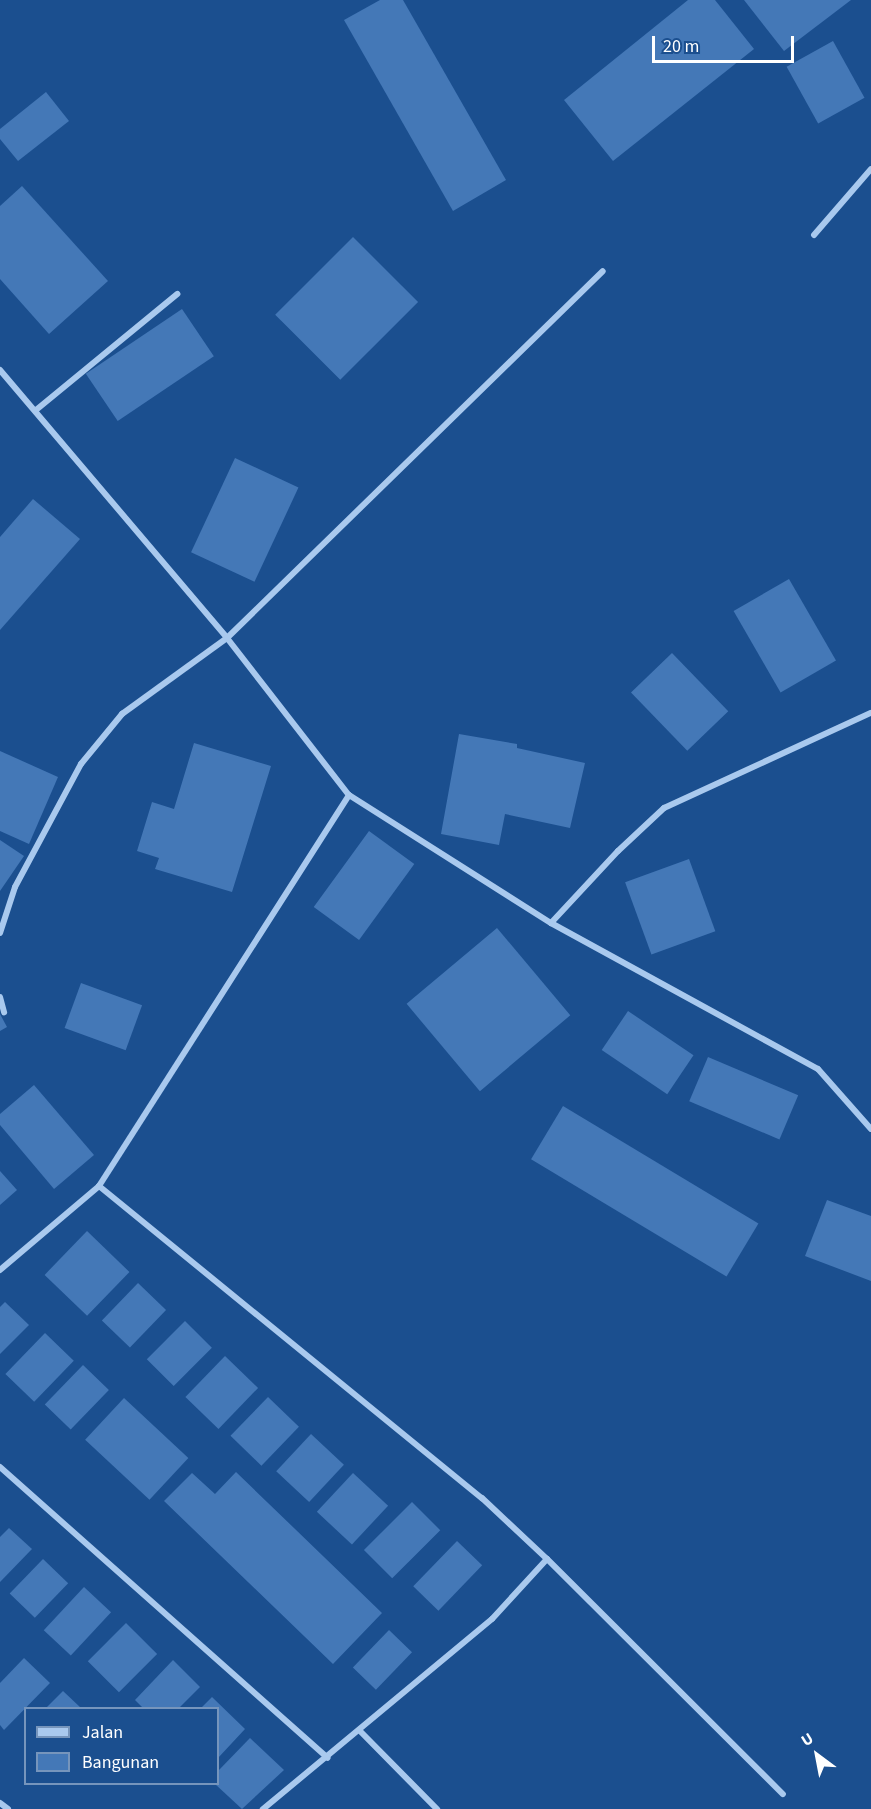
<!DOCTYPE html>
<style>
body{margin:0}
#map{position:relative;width:871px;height:1809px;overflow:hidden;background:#1b4f8f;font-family:"Source Sans 3",sans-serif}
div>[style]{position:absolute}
.building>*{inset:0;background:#4478b7;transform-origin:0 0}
.minor>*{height:6px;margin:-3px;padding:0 3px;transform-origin:3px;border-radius:3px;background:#a9c9ee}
span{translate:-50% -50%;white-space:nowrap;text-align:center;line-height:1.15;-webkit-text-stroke:4.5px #1b4f8f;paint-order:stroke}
.legend{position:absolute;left:24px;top:1707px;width:195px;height:78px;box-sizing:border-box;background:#1b4f8f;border:2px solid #7695bc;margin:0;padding:8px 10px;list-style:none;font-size:18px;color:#fff}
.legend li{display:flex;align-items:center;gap:12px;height:30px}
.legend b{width:30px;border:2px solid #7695bc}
.north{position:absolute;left:787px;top:1725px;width:60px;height:60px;-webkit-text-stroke:4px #1b4f8f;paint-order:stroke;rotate:328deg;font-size:16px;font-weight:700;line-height:24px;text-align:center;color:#fff}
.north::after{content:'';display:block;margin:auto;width:21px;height:27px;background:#fff;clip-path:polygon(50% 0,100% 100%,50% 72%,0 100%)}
.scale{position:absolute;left:652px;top:36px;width:142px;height:27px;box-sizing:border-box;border:3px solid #fff;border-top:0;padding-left:8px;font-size:18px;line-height:21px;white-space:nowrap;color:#fff;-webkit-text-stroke:4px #1b4f8f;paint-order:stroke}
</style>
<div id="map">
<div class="building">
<i style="clip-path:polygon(380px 0,403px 0,506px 180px,453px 211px,344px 20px)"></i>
<i style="clip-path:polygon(688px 0,715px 0,754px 49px,613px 161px,564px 100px)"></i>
<i style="clip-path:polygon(744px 0,851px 0,784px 51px)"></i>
<i style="left:833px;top:41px;width:65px;height:53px;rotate:61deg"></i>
<i style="clip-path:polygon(46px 92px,69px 121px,18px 161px,0 139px,0 129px)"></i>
<i style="clip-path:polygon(22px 186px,108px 281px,49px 334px,0 279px,0 206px)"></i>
<i style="left:353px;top:237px;width:92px;height:110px;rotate:45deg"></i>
<i style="left:182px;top:309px;width:57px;height:116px;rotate:56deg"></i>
<i style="left:235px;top:458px;width:70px;height:104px;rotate:25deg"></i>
<i style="clip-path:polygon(33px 499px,80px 539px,0 630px,0 537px)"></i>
<i style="left:789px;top:579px;width:94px;height:64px;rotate:60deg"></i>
<i style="left:672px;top:653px;width:81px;height:57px;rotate:46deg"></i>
<i style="clip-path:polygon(459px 734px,517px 744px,517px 748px,585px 763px,570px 828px,505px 814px,499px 845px,441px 834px)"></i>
<i style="clip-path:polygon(194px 743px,271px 766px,232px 892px,155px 869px,159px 858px,137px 851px,152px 802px,174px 809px)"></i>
<i style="clip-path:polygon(0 751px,58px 777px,29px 844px,0 831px)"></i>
<i style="left:369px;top:831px;width:56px;height:94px;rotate:36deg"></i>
<i style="clip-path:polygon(0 840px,24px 856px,0 891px)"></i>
<i style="left:689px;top:859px;width:77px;height:68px;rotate:70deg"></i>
<i style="left:497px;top:928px;width:114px;height:118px;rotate:50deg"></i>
<i style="left:81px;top:983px;width:65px;height:48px;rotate:20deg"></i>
<i style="left:628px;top:1011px;width:79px;height:47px;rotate:34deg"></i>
<i style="clip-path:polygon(0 1014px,7px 1027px,0 1031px)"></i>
<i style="left:708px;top:1057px;width:98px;height:48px;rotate:23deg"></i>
<i style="clip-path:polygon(34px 1085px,94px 1155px,54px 1189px,0 1125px,0 1114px)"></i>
<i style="left:563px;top:1106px;width:228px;height:62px;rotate:31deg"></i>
<i style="clip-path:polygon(0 1171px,17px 1190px,0 1205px)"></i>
<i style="clip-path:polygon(827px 1200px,871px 1216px,871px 1281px,805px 1256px)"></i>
<i style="left:87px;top:1231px;width:59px;height:61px;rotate:44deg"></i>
<i style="left:138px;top:1283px;width:39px;height:52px;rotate:44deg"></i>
<i style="clip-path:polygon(5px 1302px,29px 1325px,0 1354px,0 1307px)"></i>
<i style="left:185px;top:1321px;width:38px;height:54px;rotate:45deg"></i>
<i style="left:45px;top:1333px;width:40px;height:57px;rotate:44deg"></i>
<i style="left:225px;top:1356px;width:46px;height:57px;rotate:44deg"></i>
<i style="left:83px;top:1365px;width:36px;height:55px;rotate:44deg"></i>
<i style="left:268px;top:1397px;width:43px;height:54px;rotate:44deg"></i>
<i style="left:124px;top:1398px;width:88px;height:57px;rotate:43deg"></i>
<i style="left:311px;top:1434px;width:45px;height:51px;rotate:43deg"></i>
<i style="clip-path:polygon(236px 1472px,382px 1613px,333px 1664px,164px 1501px,192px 1473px,215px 1494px)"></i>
<i style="left:353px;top:1473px;width:48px;height:53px;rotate:43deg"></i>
<i style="left:412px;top:1502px;width:40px;height:68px;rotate:45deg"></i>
<i style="clip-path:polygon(9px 1528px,32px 1549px,0 1582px,0 1537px)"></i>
<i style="left:457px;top:1541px;width:35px;height:63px;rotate:44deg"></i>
<i style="left:43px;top:1559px;width:35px;height:48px;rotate:44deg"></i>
<i style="left:84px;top:1587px;width:37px;height:59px;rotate:43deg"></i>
<i style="left:126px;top:1623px;width:44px;height:54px;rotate:45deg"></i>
<i style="left:389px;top:1630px;width:32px;height:52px;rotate:44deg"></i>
<i style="clip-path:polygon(24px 1658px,50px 1683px,4px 1730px,0 1725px,0 1683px)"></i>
<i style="clip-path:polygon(173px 1660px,200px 1687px,179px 1708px,143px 1708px,135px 1700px)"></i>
<i style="clip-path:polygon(63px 1691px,81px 1708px,46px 1708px)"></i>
<i style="clip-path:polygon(212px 1697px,245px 1729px,218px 1758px,218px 1708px,201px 1708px)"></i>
<i style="clip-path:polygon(250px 1738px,284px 1770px,242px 1809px,215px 1784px,218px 1771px)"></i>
</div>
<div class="minor">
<i style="left:814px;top:235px;width:87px;rotate:-49.2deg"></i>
<i style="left:0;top:370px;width:351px;rotate:49.7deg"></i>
<i style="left:227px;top:638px;width:199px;rotate:52.2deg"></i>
<i style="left:349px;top:795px;width:239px;rotate:32.4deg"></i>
<i style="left:551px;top:923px;width:304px;rotate:28.7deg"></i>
<i style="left:818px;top:1069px;width:80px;rotate:48.5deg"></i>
<i style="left:36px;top:410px;width:183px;rotate:-39.4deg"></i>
<i style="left:551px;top:923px;width:98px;rotate:-47.1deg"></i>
<i style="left:618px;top:851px;width:63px;rotate:-43.1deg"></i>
<i style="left:664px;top:808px;width:228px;rotate:-24.7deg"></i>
<i style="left:0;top:933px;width:48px;rotate:-71.9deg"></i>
<i style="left:15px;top:887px;width:140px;rotate:-61.8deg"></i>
<i style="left:81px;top:764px;width:65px;rotate:-50.6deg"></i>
<i style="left:122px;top:714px;width:130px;rotate:-35.9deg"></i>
<i style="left:227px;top:638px;width:525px;rotate:-44.31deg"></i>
<i style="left:0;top:997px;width:16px;rotate:75deg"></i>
<i style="left:99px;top:1186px;width:494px;rotate:39.2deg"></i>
<i style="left:482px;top:1498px;width:89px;rotate:43.2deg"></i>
<i style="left:547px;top:1559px;width:81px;rotate:132.5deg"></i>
<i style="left:492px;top:1619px;width:298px;rotate:140.3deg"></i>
<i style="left:0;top:1270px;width:130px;rotate:-40.3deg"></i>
<i style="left:99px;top:1186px;width:464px;rotate:-57.4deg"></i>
<i style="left:0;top:1467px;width:438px;rotate:41.6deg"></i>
<i style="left:547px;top:1559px;width:333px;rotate:44.9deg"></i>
<i style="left:360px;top:1731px;width:110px;rotate:45.4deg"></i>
<i style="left:0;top:1803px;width:10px;rotate:37deg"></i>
</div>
<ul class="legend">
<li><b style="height:8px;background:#a9c9ee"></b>Jalan</li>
<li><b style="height:16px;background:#4478b7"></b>Bangunan</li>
</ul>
<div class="north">U</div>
<div class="scale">20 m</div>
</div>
